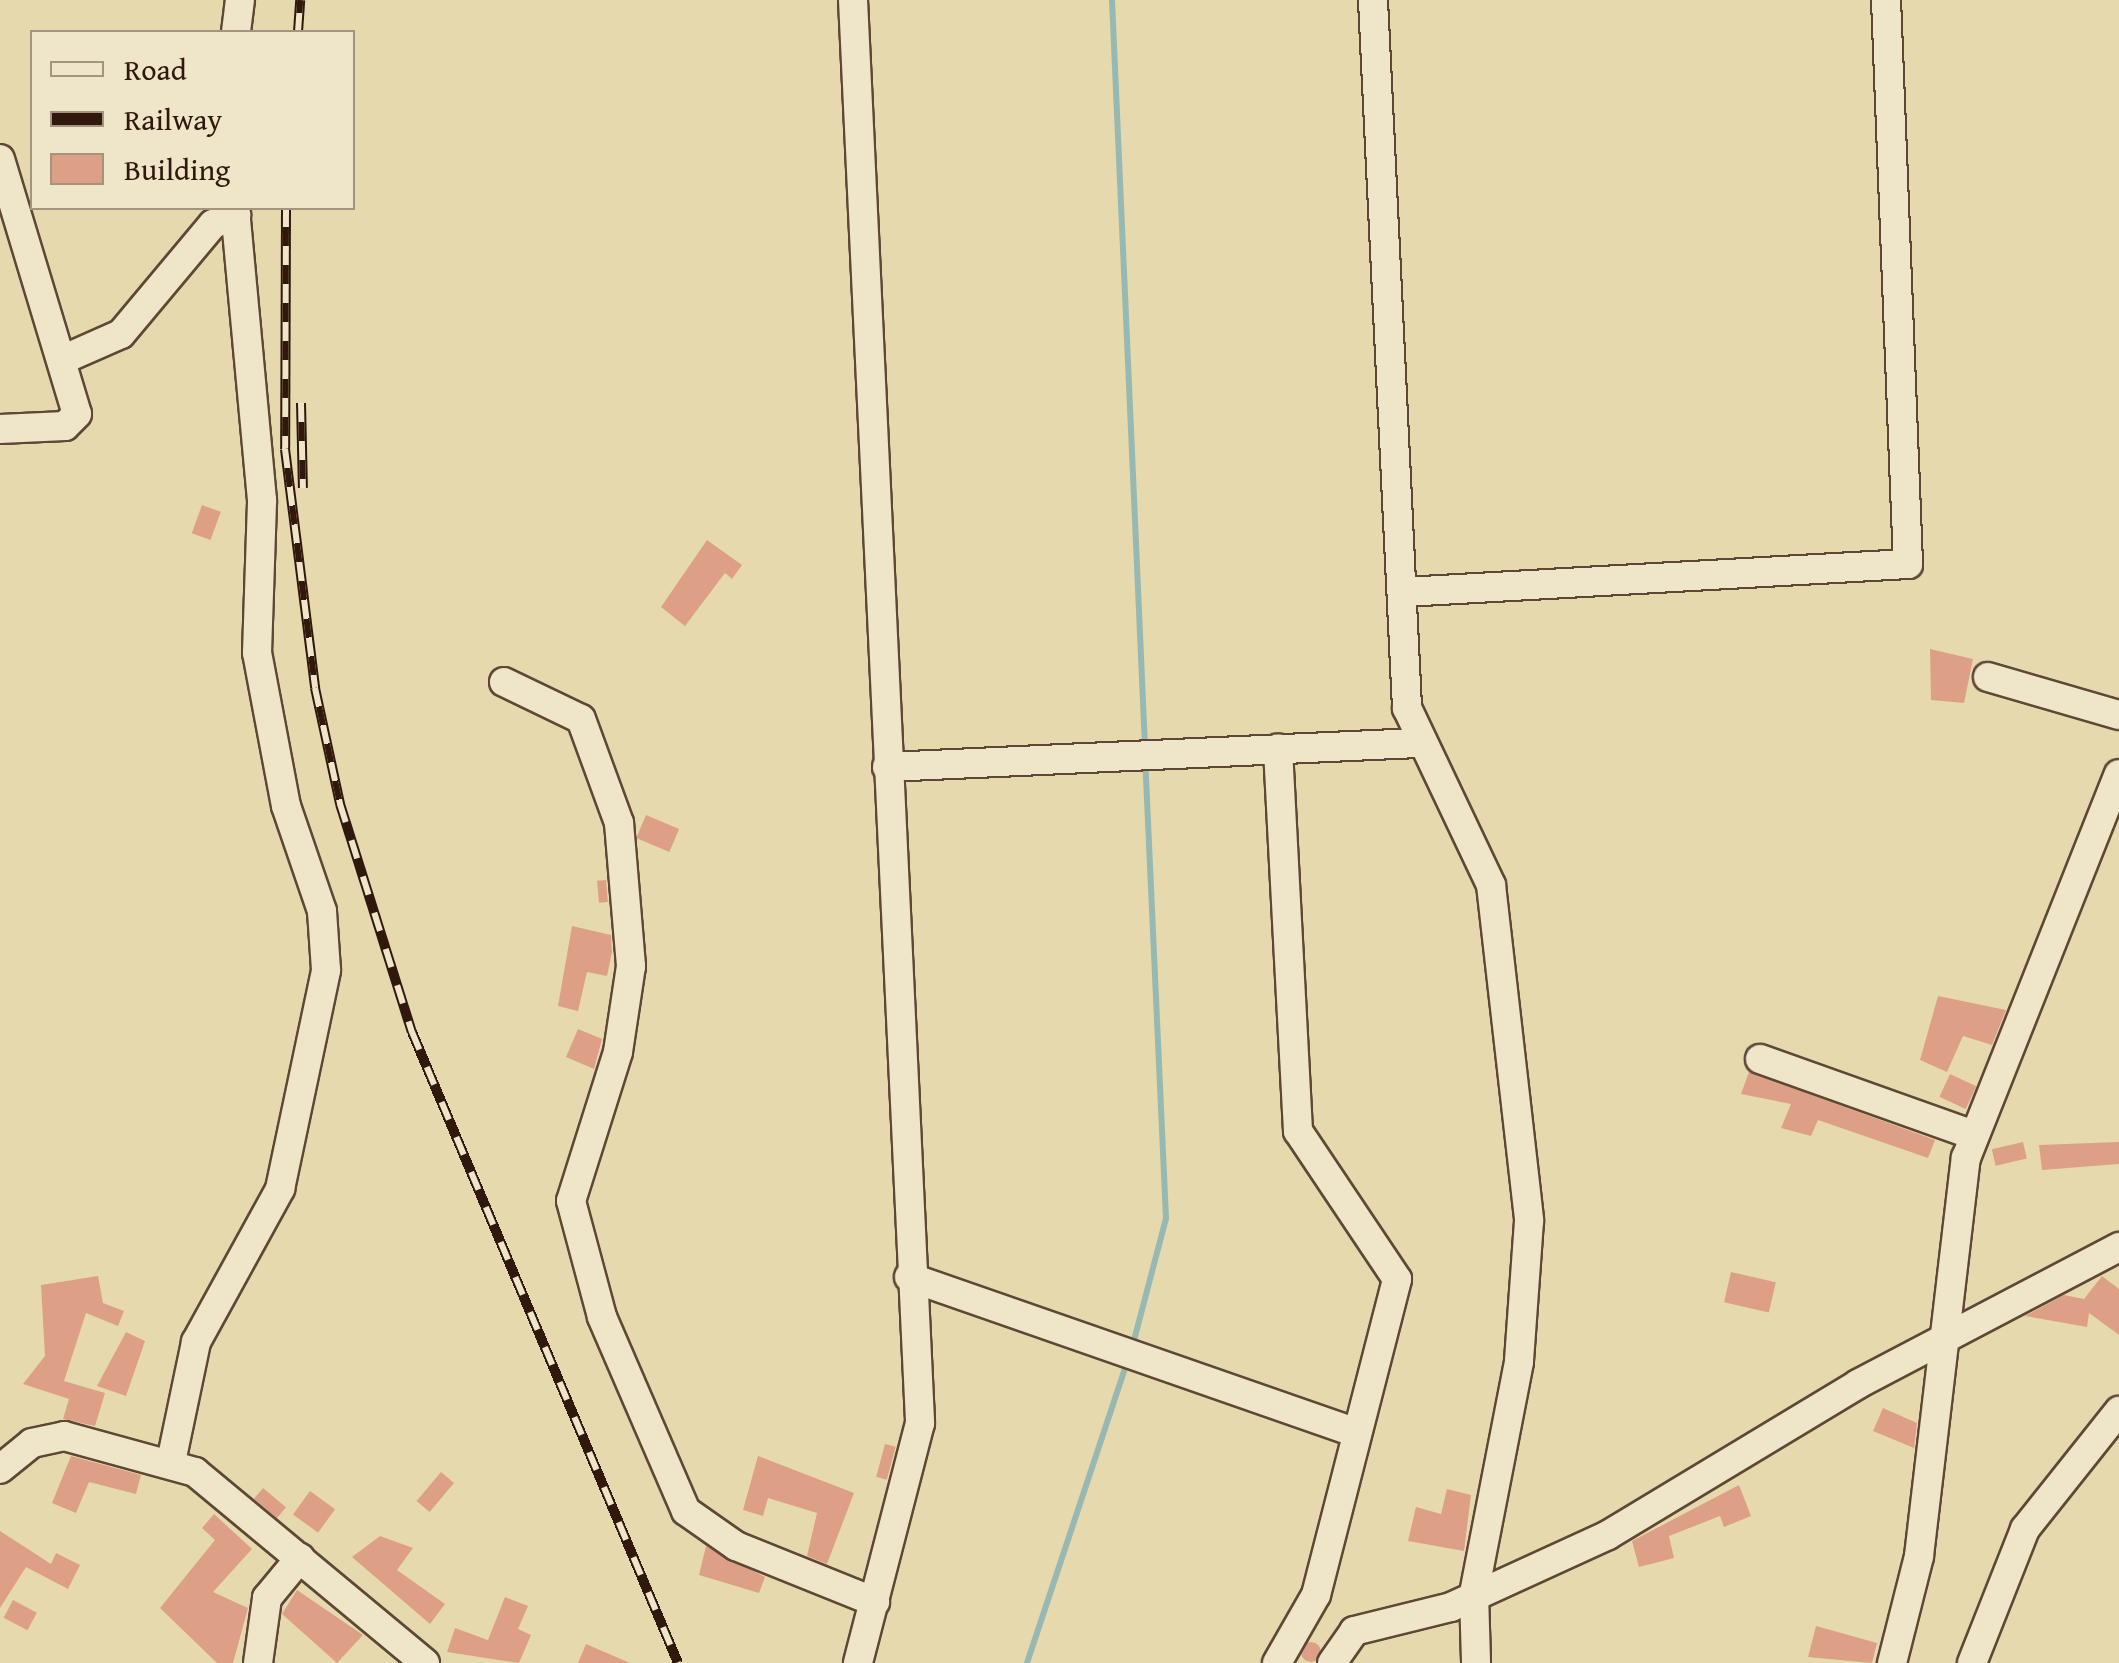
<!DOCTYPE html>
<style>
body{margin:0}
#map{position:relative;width:2119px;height:1663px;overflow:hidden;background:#e6d9ae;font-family:"Gentium Book Plus",serif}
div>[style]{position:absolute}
.stream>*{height:6px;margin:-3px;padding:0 3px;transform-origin:3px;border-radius:3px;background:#98b9b2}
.building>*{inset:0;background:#dda087;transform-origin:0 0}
.round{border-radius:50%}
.roads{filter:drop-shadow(2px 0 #5e4835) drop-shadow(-2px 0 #5e4835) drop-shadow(0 2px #5e4835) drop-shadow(0 -2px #5e4835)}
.minor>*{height:28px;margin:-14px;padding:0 14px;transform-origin:14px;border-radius:14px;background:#efe6ca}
.rail>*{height:10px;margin-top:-5px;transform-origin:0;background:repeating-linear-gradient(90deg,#efe6ca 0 19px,#30180d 0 38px);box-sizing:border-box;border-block:2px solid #30180d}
span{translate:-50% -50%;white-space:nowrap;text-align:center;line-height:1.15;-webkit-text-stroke:9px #efe6ca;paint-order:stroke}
.legend{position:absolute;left:30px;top:30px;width:325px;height:180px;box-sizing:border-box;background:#efe6ca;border:2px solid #a3947e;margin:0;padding:12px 18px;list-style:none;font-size:30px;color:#30180d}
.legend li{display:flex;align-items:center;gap:20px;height:50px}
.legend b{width:50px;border:2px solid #a3947e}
</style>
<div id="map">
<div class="stream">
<i style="left:1112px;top:0;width:749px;rotate:87.47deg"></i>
<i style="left:1132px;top:1348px;width:134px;rotate:-75.3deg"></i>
<i style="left:1166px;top:1218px;width:457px;rotate:-92.6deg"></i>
<i style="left:1027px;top:1663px;width:319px;rotate:-71.6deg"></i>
</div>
<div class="building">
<i style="left:202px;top:505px;width:20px;height:30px;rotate:20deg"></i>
<i style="clip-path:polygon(707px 540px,742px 565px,732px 579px,725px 573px,685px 626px,661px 607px)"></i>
<i style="clip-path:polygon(1930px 649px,1973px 659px,1964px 703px,1931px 700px)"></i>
<i style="left:646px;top:815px;width:36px;height:25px;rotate:23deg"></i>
<i style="left:606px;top:880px;width:22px;height:9px;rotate:85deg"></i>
<i style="clip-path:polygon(572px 926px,611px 935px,612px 952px,607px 976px,587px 972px,578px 1011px,558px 1006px)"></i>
<i style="clip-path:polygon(1938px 996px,2006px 1010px,1992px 1045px,1963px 1036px,1947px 1072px,1920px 1060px)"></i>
<i style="clip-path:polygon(578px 1029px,602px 1039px,594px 1069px,566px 1057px)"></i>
<i style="clip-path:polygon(1749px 1072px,1935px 1140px,1928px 1158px,1818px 1120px,1811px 1136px,1781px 1128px,1791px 1104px,1741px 1094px)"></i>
<i style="left:1950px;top:1074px;width:29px;height:25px;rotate:25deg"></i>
<i style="left:2023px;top:1142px;width:17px;height:32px;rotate:77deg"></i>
<i style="clip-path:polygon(2119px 1142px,2119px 1164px,2042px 1170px,2039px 1145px)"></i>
<i style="left:1731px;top:1272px;width:46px;height:31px;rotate:13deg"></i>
<i style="clip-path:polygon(98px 1276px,103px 1303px,124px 1311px,118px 1326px,86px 1313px,64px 1381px,105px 1393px,95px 1426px,63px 1419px,69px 1399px,23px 1384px,45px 1356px,41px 1285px)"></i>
<i style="clip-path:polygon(2102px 1276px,2119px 1289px,2119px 1335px,2089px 1313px,2087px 1327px,2025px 1316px,2064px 1295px,2084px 1299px)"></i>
<i style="clip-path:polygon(126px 1332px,145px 1341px,126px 1396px,97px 1386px)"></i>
<i style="clip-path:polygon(1883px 1408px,1917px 1423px,1914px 1448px,1873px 1431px)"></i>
<i style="left:885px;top:1444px;width:11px;height:34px;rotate:15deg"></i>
<i style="clip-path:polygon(71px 1456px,141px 1475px,136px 1494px,89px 1482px,76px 1513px,52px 1503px)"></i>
<i style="clip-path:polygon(758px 1456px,854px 1493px,827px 1564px,807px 1556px,817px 1513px,768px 1498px,763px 1516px,743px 1510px)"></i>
<i style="left:441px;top:1472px;width:17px;height:38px;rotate:40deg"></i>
<i style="clip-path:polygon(1739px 1485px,1751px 1516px,1724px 1527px,1720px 1516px,1669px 1536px,1674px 1558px,1639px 1567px,1632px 1541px)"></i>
<i style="left:263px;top:1488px;width:30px;height:14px;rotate:40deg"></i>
<i style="clip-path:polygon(1447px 1489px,1471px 1495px,1464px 1551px,1408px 1541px,1416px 1507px,1441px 1514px)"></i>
<i style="left:310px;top:1491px;width:31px;height:29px;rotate:36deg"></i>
<i style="clip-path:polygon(214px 1514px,252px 1549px,213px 1592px,248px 1608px,233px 1663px,217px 1663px,160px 1608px,215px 1540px,202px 1528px)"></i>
<i style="clip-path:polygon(0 1531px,51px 1564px,56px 1553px,80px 1565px,68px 1589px,26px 1567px,0 1608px)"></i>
<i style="clip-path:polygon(380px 1536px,413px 1548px,397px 1570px,445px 1604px,430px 1624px,352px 1557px)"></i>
<i style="clip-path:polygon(706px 1546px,765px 1577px,759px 1593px,699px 1575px)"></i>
<i style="clip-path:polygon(297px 1590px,363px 1635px,337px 1663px,282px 1614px)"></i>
<i style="clip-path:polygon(505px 1597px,528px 1606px,518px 1629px,531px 1635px,519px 1663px,447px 1652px,455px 1628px,488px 1640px)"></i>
<i style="left:13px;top:1600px;width:27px;height:20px;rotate:28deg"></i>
<i style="clip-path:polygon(1816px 1626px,1877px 1643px,1872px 1663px,1808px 1657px)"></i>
<i class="round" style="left:1301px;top:1642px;width:20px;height:20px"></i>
<i style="clip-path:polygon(586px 1644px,630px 1663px,578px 1663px)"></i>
</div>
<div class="roads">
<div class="minor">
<i style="left:853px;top:0;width:1425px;rotate:87.3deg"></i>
<i style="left:920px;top:1423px;width:248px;rotate:104.5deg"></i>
<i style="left:1373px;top:0;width:709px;rotate:87.25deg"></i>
<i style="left:1407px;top:708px;width:196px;rotate:64.6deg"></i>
<i style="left:1491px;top:885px;width:338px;rotate:83.5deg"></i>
<i style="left:1529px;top:1221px;width:141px;rotate:94.1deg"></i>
<i style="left:1519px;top:1362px;width:236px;rotate:101deg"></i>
<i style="left:1474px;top:1594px;width:69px;rotate:88.3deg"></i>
<i style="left:236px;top:32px;width:32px;rotate:-83deg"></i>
<i style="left:0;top:159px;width:266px;rotate:73.2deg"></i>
<i style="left:77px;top:414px;width:17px;rotate:135deg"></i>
<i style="left:65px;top:426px;width:65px;rotate:177.4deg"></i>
<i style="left:62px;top:360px;width:64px;rotate:-23.8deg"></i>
<i style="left:121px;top:334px;width:143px;rotate:-50.1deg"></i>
<i style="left:213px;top:224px;width:25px;rotate:-21deg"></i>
<i style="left:1404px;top:592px;width:505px;rotate:-3.18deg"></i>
<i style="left:1908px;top:564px;width:564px;rotate:-92.23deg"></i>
<i style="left:1988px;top:677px;width:136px;rotate:16.2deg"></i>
<i style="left:504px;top:682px;width:85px;rotate:25.7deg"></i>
<i style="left:581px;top:719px;width:111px;rotate:69.9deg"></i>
<i style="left:619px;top:823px;width:144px;rotate:85.2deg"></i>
<i style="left:631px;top:966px;width:87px;rotate:98.6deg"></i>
<i style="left:618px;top:1052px;width:156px;rotate:107.5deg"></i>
<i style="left:571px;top:1201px;width:120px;rotate:75deg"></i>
<i style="left:602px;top:1317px;width:211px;rotate:66.6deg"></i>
<i style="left:686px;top:1511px;width:61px;rotate:35deg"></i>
<i style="left:736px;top:1546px;width:150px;rotate:21.9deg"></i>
<i style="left:887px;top:767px;width:532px;rotate:-2.59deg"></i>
<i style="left:1760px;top:1059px;width:226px;rotate:19.6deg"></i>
<i style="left:909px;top:1277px;width:474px;rotate:19.2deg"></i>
<i style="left:171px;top:1462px;width:123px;rotate:-78.2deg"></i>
<i style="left:196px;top:1342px;width:175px;rotate:-61.2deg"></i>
<i style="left:280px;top:1189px;width:224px;rotate:-78.1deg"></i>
<i style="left:326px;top:970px;width:59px;rotate:-93.9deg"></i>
<i style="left:322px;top:911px;width:111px;rotate:-108.9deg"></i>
<i style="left:286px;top:806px;width:156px;rotate:-100.7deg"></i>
<i style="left:257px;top:653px;width:153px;rotate:-88.1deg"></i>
<i style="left:262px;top:500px;width:293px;rotate:-95.3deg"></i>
<i style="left:0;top:1469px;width:41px;rotate:-39.1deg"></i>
<i style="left:32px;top:1443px;width:33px;rotate:-12deg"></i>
<i style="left:64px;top:1436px;width:136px;rotate:15.4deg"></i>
<i style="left:195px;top:1472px;width:299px;rotate:39.7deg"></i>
<i style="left:258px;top:1663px;width:66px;rotate:-82.1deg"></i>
<i style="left:267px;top:1598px;width:52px;rotate:-50.5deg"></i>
<i style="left:1277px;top:1663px;width:78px;rotate:-60.2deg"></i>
<i style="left:1316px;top:1595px;width:326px;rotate:-75.6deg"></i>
<i style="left:1397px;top:1279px;width:178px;rotate:-123.8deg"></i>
<i style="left:1298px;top:1131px;width:383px;rotate:-93deg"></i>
<i style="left:1332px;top:1663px;width:39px;rotate:-55deg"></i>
<i style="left:1354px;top:1631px;width:100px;rotate:-13.9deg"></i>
<i style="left:1451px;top:1607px;width:173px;rotate:-24.6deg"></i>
<i style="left:1608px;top:1535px;width:292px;rotate:-31.1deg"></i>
<i style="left:1858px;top:1384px;width:295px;rotate:-27.7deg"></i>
<i style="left:1892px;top:1663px;width:110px;rotate:-75.8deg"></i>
<i style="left:1919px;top:1556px;width:401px;rotate:-83.3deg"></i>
<i style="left:1966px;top:1158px;width:413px;rotate:-68.3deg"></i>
<i style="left:1972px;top:1663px;width:144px;rotate:-68.4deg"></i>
<i style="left:2025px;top:1529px;width:151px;rotate:-51.5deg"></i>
</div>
</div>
<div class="rail">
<i style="left:298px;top:32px;width:32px;rotate:-86deg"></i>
<i style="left:286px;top:208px;width:241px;rotate:90.2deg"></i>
<i style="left:285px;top:449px;width:241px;rotate:82.8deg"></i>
<i style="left:315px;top:688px;width:119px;rotate:77.8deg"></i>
<i style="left:340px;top:804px;width:239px;rotate:72.5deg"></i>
<i style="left:412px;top:1032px;width:685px;rotate:67.14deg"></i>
<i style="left:301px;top:403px;width:85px;rotate:88.7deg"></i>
</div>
<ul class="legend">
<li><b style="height:12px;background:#efe6ca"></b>Road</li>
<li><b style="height:12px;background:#30180d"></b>Railway</li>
<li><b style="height:28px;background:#dda087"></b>Building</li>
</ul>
</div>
